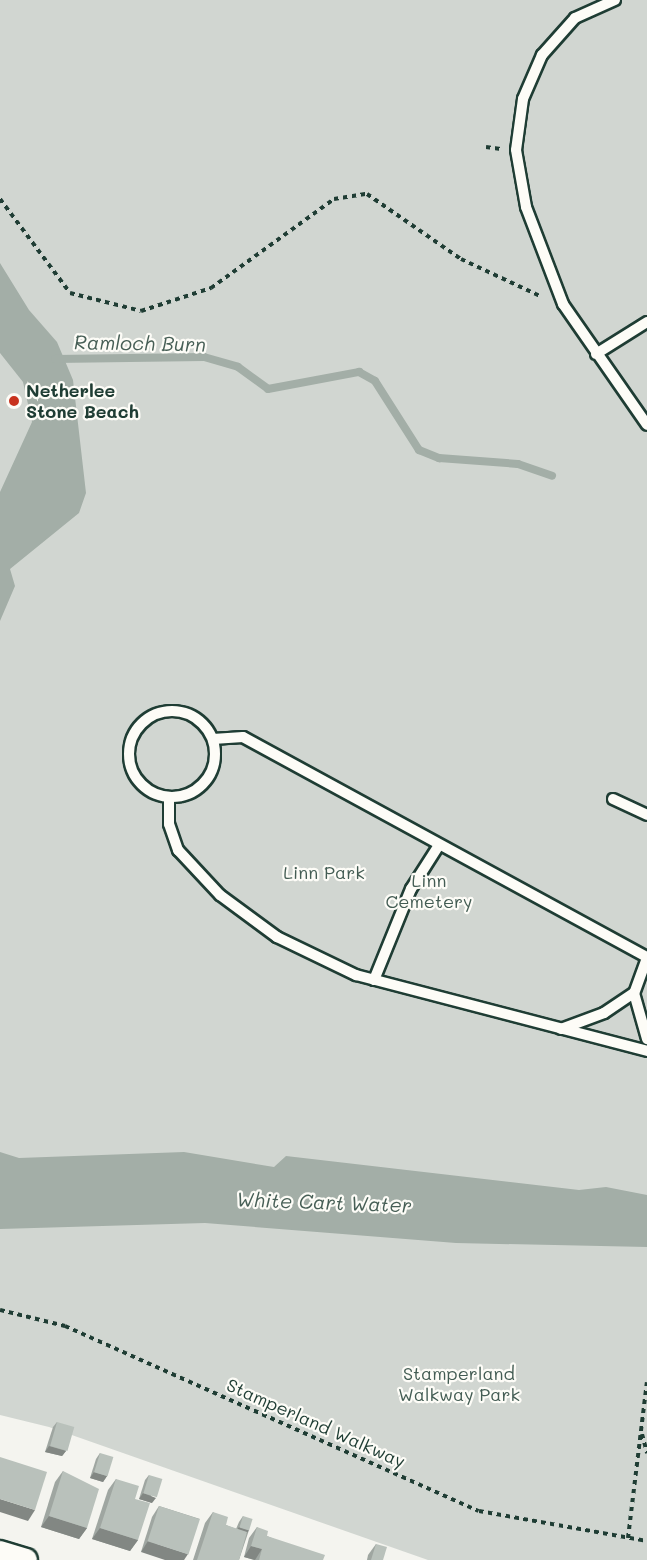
<!DOCTYPE html>
<style>
body{margin:0}
#map{position:relative;width:647px;height:1560px;overflow:hidden;background:#f4f4ef;font-family:Mali,sans-serif}
div>[style]{position:absolute}
.green>*{inset:0;background:#d1d6d1}
.water>*{inset:0;background:#a3aea7}
.stream>*{height:8px;margin:-4px;padding:0 4px;transform-origin:4px;border-radius:4px;background:#a3aea7}
.path>*{height:4px;margin-top:-2px;transform-origin:0;background:repeating-linear-gradient(90deg,#1f3d34 0 4.5px,transparent 0 9px)}
.roads{filter:drop-shadow(2px 0 #1f3d34) drop-shadow(-2px 0 #1f3d34) drop-shadow(0 2px #1f3d34) drop-shadow(0 -2px #1f3d34)}
.service>*{height:10px;margin:-5px;padding:0 5px;transform-origin:5px;border-radius:5px;background:#fdfcf7}
.service>.ring{margin:-5px;padding:0;box-sizing:content-box;background:none;border:10px solid #fdfcf7;border-radius:50%}
.minor>*{height:22px;margin:-11px;padding:0 11px;transform-origin:11px;border-radius:11px;background:#fdfcf7}
.wall>*{inset:0;background:#9fa6a1}
.shaded-wall>*{inset:0;background:#828783}
.building>*{inset:0;background:#b9c1bb;transform-origin:0 0}
.dots>*{width:16px;height:16px;translate:-50% -50%;box-sizing:border-box;border:3px solid #fdfcf7;border-radius:50%}
span{translate:-50% -50%;white-space:nowrap;text-align:center;line-height:1.15;-webkit-text-stroke:4.5px #fdfcf7;paint-order:stroke}
.poi-label{font-size:18px;color:#1f3d34;font-weight:700}
.left{translate:0 -50%;text-align:left}
.park-label{font-size:18px;color:#435c53}
.street-label{font-size:18px;color:#1f3d34}
.water-label{font-size:20px;color:#475f56;font-style:italic}
</style>
<div id="map">
<div class="green">
<i style="clip-path:polygon(0 0,647px 0,647px 1560px,428px 1560px,49px 1427px,0 1415px)"></i>
</div>
<div class="water">
<i style="clip-path:polygon(0 263px,29px 310px,57px 342px,73px 380px,86px 493px,79px 513px,10px 569px,15px 586px,0 621px,0 492px,32px 422px,23px 382px,0 353px)"></i>
<i style="clip-path:polygon(0 1152px,19px 1158px,184px 1152px,274px 1167px,286px 1156px,579px 1190px,606px 1187px,647px 1195px,647px 1247px,456px 1243px,205px 1223px,0 1229px)"></i>
</div>
<div class="stream">
<i style="left:55px;top:359px;width:149px;rotate:-0.8deg"></i>
<i style="left:204px;top:357px;width:35px;rotate:16deg"></i>
<i style="left:238px;top:367px;width:37px;rotate:36deg"></i>
<i style="left:268px;top:389px;width:93px;rotate:-10.6deg"></i>
<i style="left:359px;top:372px;width:18px;rotate:29deg"></i>
<i style="left:375px;top:381px;width:82px;rotate:57.5deg"></i>
<i style="left:419px;top:450px;width:22px;rotate:22deg"></i>
<i style="left:439px;top:458px;width:79px;rotate:4.3deg"></i>
<i style="left:518px;top:464px;width:36px;rotate:19deg"></i>
</div>
<div class="path">
<i style="left:486px;top:147px;width:15px;rotate:8deg"></i>
<i style="left:0;top:199px;width:117px;rotate:53.3deg"></i>
<i style="left:70px;top:293px;width:73px;rotate:14.2deg"></i>
<i style="left:141px;top:311px;width:74px;rotate:-18.2deg"></i>
<i style="left:211px;top:288px;width:152px;rotate:-35.9deg"></i>
<i style="left:334px;top:199px;width:33px;rotate:-9deg"></i>
<i style="left:367px;top:194px;width:114px;rotate:34.7deg"></i>
<i style="left:461px;top:259px;width:89px;rotate:25.1deg"></i>
<i style="left:0;top:1310px;width:67px;rotate:13.8deg"></i>
<i style="left:65px;top:1326px;width:453px;rotate:24.1deg"></i>
<i style="left:479px;top:1511px;width:171px;rotate:10.1deg"></i>
<i style="left:642px;top:1434px;width:20px;rotate:75deg"></i>
<i style="left:628px;top:1538px;width:157px;rotate:-83.1deg"></i>
</div>
<div class="roads">
<div class="service">
<i style="left:615px;top:0;width:44px;rotate:155.8deg"></i>
<i style="left:575px;top:18px;width:50px;rotate:131.7deg"></i>
<i style="left:542px;top:55px;width:48px;rotate:113.4deg"></i>
<i style="left:523px;top:99px;width:51px;rotate:97.8deg"></i>
<i style="left:516px;top:150px;width:58px;rotate:80deg"></i>
<i style="left:526px;top:207px;width:104px;rotate:69.1deg"></i>
<i style="left:563px;top:304px;width:147px;rotate:55.2deg"></i>
<i style="left:596px;top:354px;width:60px;rotate:-32.1deg"></i>
<i class="ring" style="left:129px;top:711px;width:76px;height:76px"></i>
<i style="left:213px;top:739px;width:30px;rotate:-4deg"></i>
<i style="left:243px;top:737px;width:460px;rotate:28.6deg"></i>
<i style="left:169px;top:798px;width:26px;rotate:90deg"></i>
<i style="left:169px;top:824px;width:28px;rotate:71deg"></i>
<i style="left:178px;top:850px;width:62px;rotate:47deg"></i>
<i style="left:220px;top:895px;width:71px;rotate:36.4deg"></i>
<i style="left:277px;top:937px;width:88px;rotate:25.7deg"></i>
<i style="left:356px;top:975px;width:301px;rotate:14.6deg"></i>
<i style="left:613px;top:799px;width:38px;rotate:25deg"></i>
<i style="left:647px;top:958px;width:37px;rotate:110deg"></i>
<i style="left:634px;top:993px;width:48px;rotate:74.2deg"></i>
<i style="left:374px;top:980px;width:98px;rotate:-67.9deg"></i>
<i style="left:411px;top:889px;width:52px;rotate:-57.5deg"></i>
<i style="left:561px;top:1029px;width:46px;rotate:-20.4deg"></i>
<i style="left:604px;top:1013px;width:36px;rotate:-34deg"></i>
</div>
<div class="minor">
<i style="left:0;top:1552px;width:27px;rotate:17deg"></i>
</div>
</div>
<div class="wall">
<i style="clip-path:polygon(57px 1422px,66px 1451px,62px 1456px,45px 1452px,53px 1427px)"></i>
<i style="clip-path:polygon(100px 1453px,107px 1476px,103px 1482px,90px 1478px,96px 1459px)"></i>
<i style="clip-path:polygon(63px 1471px,87px 1528px,79px 1539px,41px 1527px,55px 1482px)"></i>
<i style="clip-path:polygon(149px 1475px,152px 1503px,139px 1499px,145px 1480px)"></i>
<i style="clip-path:polygon(116px 1479px,135px 1499px,138px 1540px,130px 1551px,92px 1539px,108px 1490px)"></i>
<i style="clip-path:polygon(159px 1506px,200px 1519px,141px 1552px,152px 1517px)"></i>
<i style="clip-path:polygon(213px 1512px,226px 1525px,236px 1529px,239px 1522px,243px 1516px,249px 1530px,239px 1560px,193px 1560px,205px 1523px)"></i>
<i style="clip-path:polygon(257px 1527px,267px 1536px,323px 1560px,254px 1560px,244px 1557px,249px 1538px)"></i>
<i style="clip-path:polygon(376px 1544px,383px 1560px,367px 1560px,368px 1555px)"></i>
</div>
<div class="shaded-wall">
<i style="clip-path:polygon(49px 1446px,66px 1451px,62px 1456px,45px 1452px)"></i>
<i style="clip-path:polygon(94px 1472px,107px 1476px,103px 1482px,90px 1478px)"></i>
<i style="clip-path:polygon(143px 1493px,156px 1498px,152px 1503px,139px 1499px)"></i>
<i style="clip-path:polygon(0 1499px,35px 1510px,28px 1521px,0 1512px)"></i>
<i style="clip-path:polygon(49px 1516px,87px 1528px,79px 1539px,41px 1527px)"></i>
<i style="clip-path:polygon(239px 1527px,249px 1530px,245px 1536px,235px 1533px)"></i>
<i style="clip-path:polygon(100px 1528px,138px 1540px,130px 1551px,92px 1539px)"></i>
<i style="clip-path:polygon(148px 1541px,188px 1554px,184px 1560px,165px 1560px,141px 1552px)"></i>
<i style="clip-path:polygon(251px 1546px,262px 1549px,255px 1560px,244px 1557px)"></i>
</div>
<div class="building">
<i style="left:57px;top:1422px;width:18px;height:25px;rotate:16deg"></i>
<i style="left:100px;top:1453px;width:14px;height:20px;rotate:17deg"></i>
<i style="clip-path:polygon(0 1457px,47px 1472px,35px 1510px,0 1499px)"></i>
<i style="clip-path:polygon(63px 1471px,99px 1489px,87px 1528px,49px 1516px)"></i>
<i style="left:149px;top:1475px;width:14px;height:19px;rotate:17deg"></i>
<i style="clip-path:polygon(116px 1479px,139px 1486px,135px 1499px,150px 1503px,138px 1540px,100px 1528px)"></i>
<i style="left:159px;top:1506px;width:43px;height:37px;rotate:18deg"></i>
<i style="clip-path:polygon(213px 1512px,228px 1517px,226px 1525px,247px 1532px,239px 1560px,197px 1560px)"></i>
<i style="left:243px;top:1516px;width:10px;height:12px;rotate:17deg"></i>
<i style="clip-path:polygon(257px 1527px,268px 1531px,267px 1536px,325px 1555px,323px 1560px,259px 1560px,262px 1549px,251px 1546px)"></i>
<i style="clip-path:polygon(376px 1544px,387px 1547px,383px 1560px,371px 1560px)"></i>
</div>
<div class="dots">
<i style="left:14px;top:401px;background:#c8321e"></i>
</div>
<div class="poi-label">
<span class="left" style="left:26px;top:401px">Netherlee<br>Stone Beach</span>
</div>
<div class="park-label">
<span style="left:324px;top:872px">Linn Park</span>
<span style="left:429px;top:891px">Linn<br>Cemetery</span>
<span style="left:459px;top:1384px">Stamperland<br>Walkway Park</span>
</div>
<div class="street-label">
<span style="left:316px;top:1423px;rotate:24deg">Stamperland Walkway</span>
</div>
<div class="water-label">
<span style="left:140px;top:343px;rotate:1deg">Ramloch Burn</span>
<span style="left:324px;top:1202px;rotate:2deg">White Cart Water</span>
</div>
</div>
